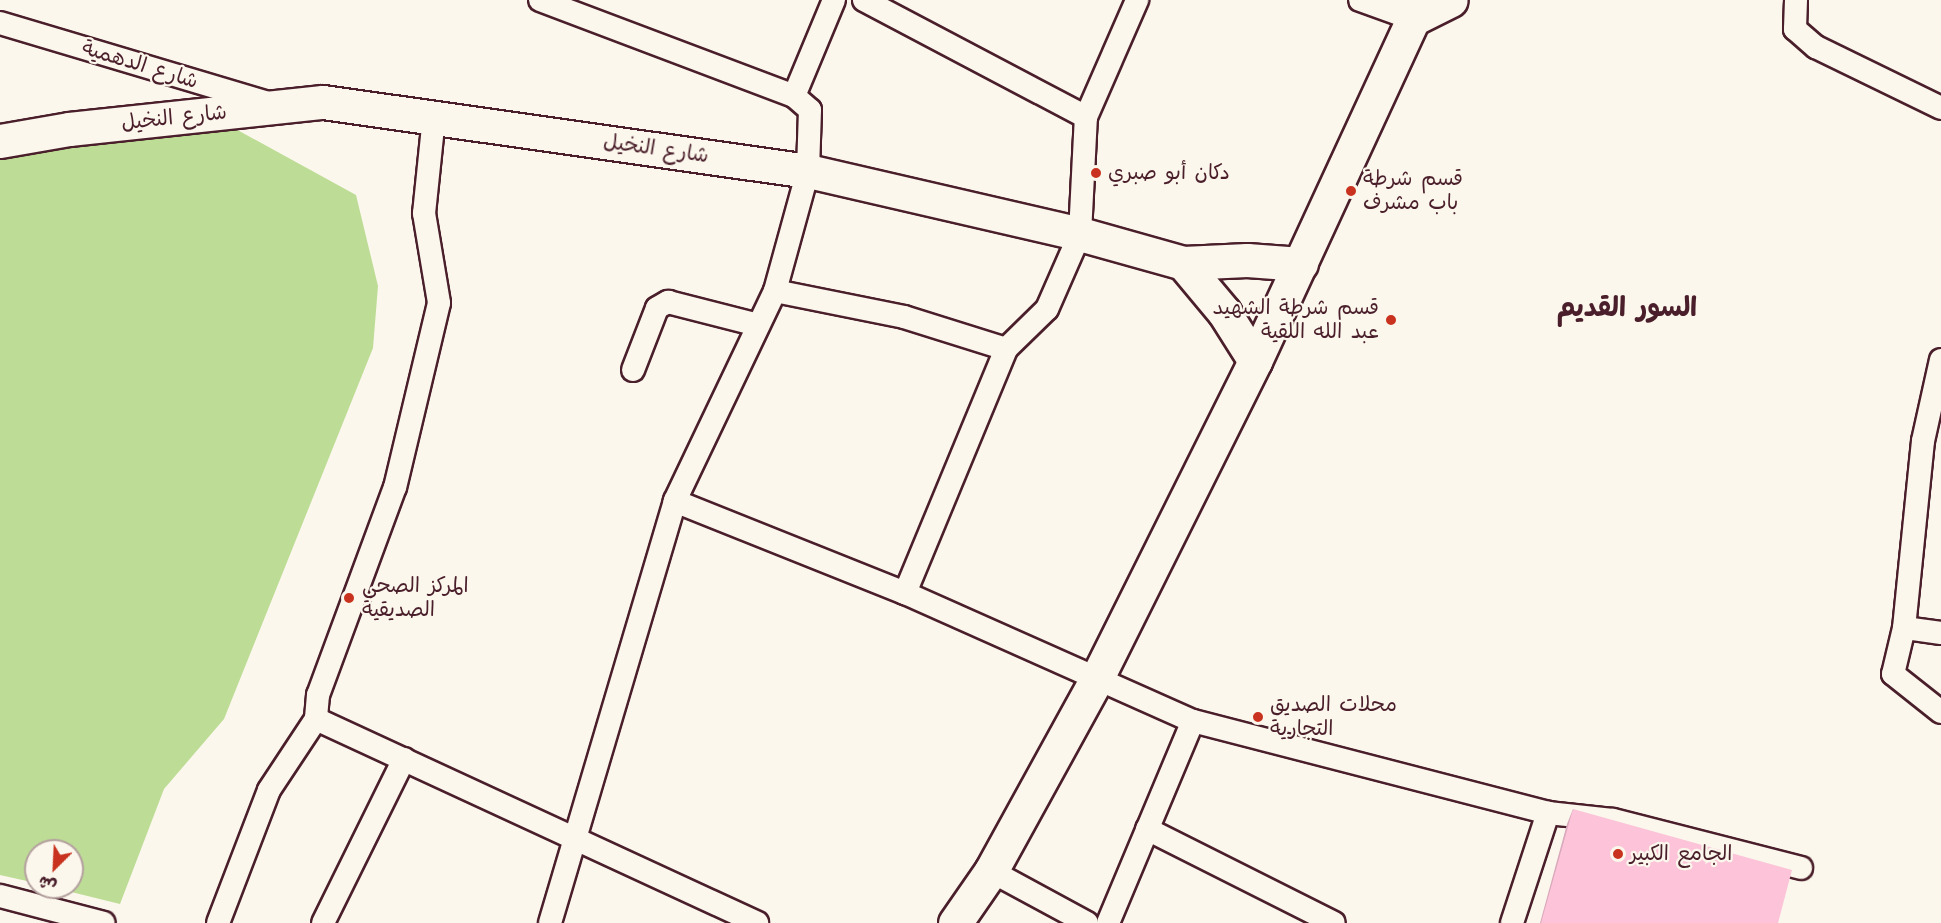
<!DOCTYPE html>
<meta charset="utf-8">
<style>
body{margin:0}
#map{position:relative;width:1941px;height:923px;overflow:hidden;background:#fbf7ec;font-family:"Architects Daughter","Playpen Sans Arabic",sans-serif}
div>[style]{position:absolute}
.green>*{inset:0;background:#bddc95}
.roads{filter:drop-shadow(2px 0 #4a1f2b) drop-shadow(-2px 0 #4a1f2b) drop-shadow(0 2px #4a1f2b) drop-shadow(0 -2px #4a1f2b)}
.street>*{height:22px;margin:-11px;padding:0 11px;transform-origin:11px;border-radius:11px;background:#fbf7ec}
.secondary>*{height:33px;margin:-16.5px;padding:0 16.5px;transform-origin:16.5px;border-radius:16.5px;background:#fbf7ec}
.wall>*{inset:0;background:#d9a8bb}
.building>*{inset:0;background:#fcc3d9}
.dots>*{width:16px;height:16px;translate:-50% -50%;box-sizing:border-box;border:3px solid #fbf7ec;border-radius:50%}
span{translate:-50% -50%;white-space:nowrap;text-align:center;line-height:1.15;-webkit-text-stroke:4.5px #fbf7ec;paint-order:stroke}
.street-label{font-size:21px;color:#4a1f2b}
.poi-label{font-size:21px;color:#4a1f2b}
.left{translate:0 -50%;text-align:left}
.right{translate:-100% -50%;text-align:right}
.district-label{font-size:27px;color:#4a1f2b;font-weight:700}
.north{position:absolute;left:24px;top:839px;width:60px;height:60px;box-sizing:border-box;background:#fbf7ec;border:2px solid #b4a19f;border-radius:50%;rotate:204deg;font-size:16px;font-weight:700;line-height:24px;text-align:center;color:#4a1f2b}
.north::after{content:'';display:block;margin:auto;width:21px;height:27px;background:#c8321e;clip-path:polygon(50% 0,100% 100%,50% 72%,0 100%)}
</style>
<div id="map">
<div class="green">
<i style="clip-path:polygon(232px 127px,356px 195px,378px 286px,373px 348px,224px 719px,164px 789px,120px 904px,51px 887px,72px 887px,72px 851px,36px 851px,36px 883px,0 875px,0 156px,83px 138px)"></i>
</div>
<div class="roads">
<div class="street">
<i style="left:540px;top:0;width:272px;rotate:20.7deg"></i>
<i style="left:794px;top:96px;width:21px;rotate:41deg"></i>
<i style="left:810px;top:110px;width:61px;rotate:91.9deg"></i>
<i style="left:808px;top:171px;width:124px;rotate:105.4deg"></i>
<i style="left:775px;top:291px;width:233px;rotate:115.5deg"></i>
<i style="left:675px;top:501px;width:440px;rotate:106.5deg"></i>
<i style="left:864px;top:0;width:251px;rotate:27.8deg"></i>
<i style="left:1360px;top:0;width:56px;rotate:19.7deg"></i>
<i style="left:1796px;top:0;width:29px;rotate:92deg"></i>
<i style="left:1795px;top:29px;width:28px;rotate:41deg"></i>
<i style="left:1816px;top:47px;width:139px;rotate:26deg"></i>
<i style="left:0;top:23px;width:280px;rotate:16.6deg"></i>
<i style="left:794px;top:96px;width:104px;rotate:-67.4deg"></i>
<i style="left:434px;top:117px;width:97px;rotate:95.9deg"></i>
<i style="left:424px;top:213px;width:91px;rotate:80.5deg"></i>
<i style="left:439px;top:303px;width:189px;rotate:103.4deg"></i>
<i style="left:395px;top:487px;width:222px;rotate:110.3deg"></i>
<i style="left:318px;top:695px;width:24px;rotate:95deg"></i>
<i style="left:316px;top:719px;width:486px;rotate:24.8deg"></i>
<i style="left:775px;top:291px;width:132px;rotate:11.4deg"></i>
<i style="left:904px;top:317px;width:107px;rotate:17.4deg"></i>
<i style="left:633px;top:370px;width:66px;rotate:-68.8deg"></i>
<i style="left:657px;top:308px;width:13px;rotate:-29deg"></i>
<i style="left:668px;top:302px;width:93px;rotate:14.3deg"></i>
<i style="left:675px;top:501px;width:248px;rotate:21.8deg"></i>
<i style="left:905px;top:593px;width:315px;rotate:24deg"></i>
<i style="left:1193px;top:721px;width:367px;rotate:14.5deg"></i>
<i style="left:1548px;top:813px;width:65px;rotate:6.1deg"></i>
<i style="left:1613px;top:820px;width:194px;rotate:14.3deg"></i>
<i style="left:905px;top:593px;width:264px;rotate:-67.5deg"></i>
<i style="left:1006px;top:349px;width:57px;rotate:-44.3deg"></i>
<i style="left:1047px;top:309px;width:82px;rotate:-66.3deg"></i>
<i style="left:1080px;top:234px;width:117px;rotate:-87.1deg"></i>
<i style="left:1086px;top:117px;width:128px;rotate:-66.4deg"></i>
<i style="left:1904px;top:628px;width:188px;rotate:-84.2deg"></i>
<i style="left:1923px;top:441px;width:83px;rotate:-77.5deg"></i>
<i style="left:1941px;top:633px;width:37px;rotate:-172deg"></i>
<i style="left:1904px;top:628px;width:47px;rotate:103.4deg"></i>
<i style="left:1893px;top:674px;width:61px;rotate:38.4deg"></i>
<i style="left:1147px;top:829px;width:209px;rotate:26.7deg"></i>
<i style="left:991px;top:871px;width:109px;rotate:28.4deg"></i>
<i style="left:0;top:896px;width:107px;rotate:14.6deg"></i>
<i style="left:218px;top:923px;width:142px;rotate:-69deg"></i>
<i style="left:269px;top:790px;width:85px;rotate:-56.5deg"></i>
<i style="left:323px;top:923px;width:183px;rotate:-63.7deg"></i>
<i style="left:1108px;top:923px;width:219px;rotate:-67.2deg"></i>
<i style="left:1512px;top:923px;width:116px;rotate:-71.9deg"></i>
</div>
<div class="secondary">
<i style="left:1413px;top:19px;width:42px;rotate:-26.6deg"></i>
<i style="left:0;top:141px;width:70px;rotate:-9.9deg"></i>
<i style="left:69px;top:129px;width:255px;rotate:-6.1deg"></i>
<i style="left:323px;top:102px;width:490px;rotate:8.1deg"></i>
<i style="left:808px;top:171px;width:279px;rotate:13deg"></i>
<i style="left:1080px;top:234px;width:107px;rotate:15.7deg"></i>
<i style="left:1183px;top:263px;width:64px;rotate:50.1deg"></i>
<i style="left:1224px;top:312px;width:58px;rotate:57.7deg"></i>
<i style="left:1183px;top:263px;width:64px;rotate:-2.7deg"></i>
<i style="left:1247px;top:260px;width:54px;rotate:4.2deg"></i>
<i style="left:955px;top:923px;width:63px;rotate:-55.3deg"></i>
<i style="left:991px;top:871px;width:220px;rotate:-61.2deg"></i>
<i style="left:1097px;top:678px;width:354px;rotate:-63.5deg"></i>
<i style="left:1255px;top:361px;width:377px;rotate:-65.2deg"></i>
<i style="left:1413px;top:19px;width:22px;rotate:-120deg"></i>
</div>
</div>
<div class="wall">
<i style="clip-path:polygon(1573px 809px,1778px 923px,1540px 923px,1567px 824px)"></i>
</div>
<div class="building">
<i style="clip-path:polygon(1573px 809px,1792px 870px,1778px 923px,1541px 923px)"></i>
</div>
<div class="dots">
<i style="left:1096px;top:173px;background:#c8321e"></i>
<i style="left:1351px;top:191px;background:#c8321e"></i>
<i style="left:1391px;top:320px;background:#c8321e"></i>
<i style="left:349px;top:598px;background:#c8321e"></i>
<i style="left:1258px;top:717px;background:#c8321e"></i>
<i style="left:1618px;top:854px;background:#c8321e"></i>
</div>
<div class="street-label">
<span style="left:140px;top:65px;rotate:17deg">شارع الدهمية</span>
<span style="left:174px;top:118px;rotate:-6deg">شارع النخيل</span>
<span style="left:656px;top:149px;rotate:8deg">شارع النخيل</span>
</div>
<div class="poi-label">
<span class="left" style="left:1108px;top:173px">دكان أبو صبري</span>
<span class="left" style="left:1363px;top:191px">قسم شرطة<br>باب مشرف</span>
<span class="right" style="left:1379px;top:320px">قسم شرطة الشهيد<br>عبد الله اللقية</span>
<span class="left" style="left:362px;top:598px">المركز الصحي<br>الصديقية</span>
<span class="left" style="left:1270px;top:717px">محلات الصديق<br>التجارية</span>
<span class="left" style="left:1630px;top:854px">الجامع الكبير</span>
</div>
<div class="district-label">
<span style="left:1627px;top:309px">السور القديم</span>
</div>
<div class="north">ش</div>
</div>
